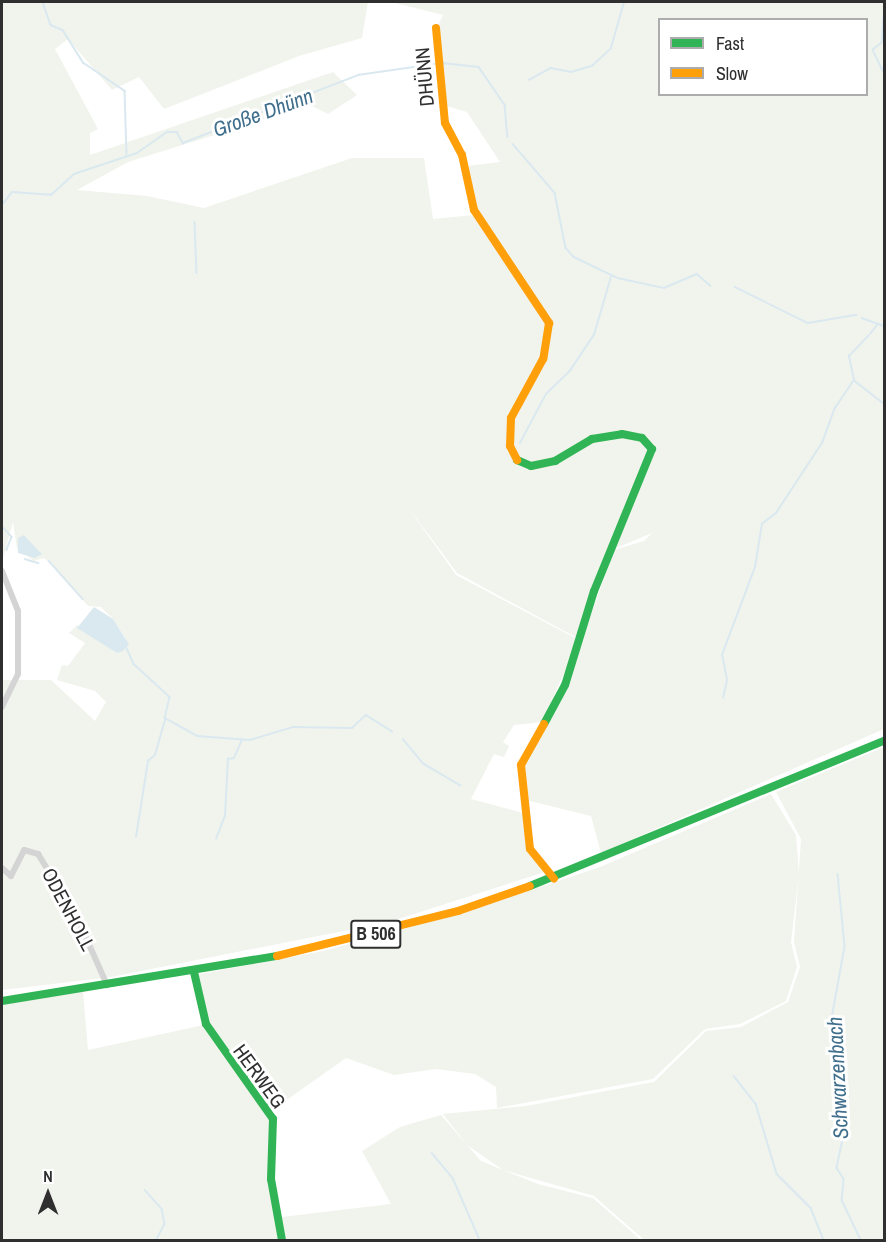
<!DOCTYPE html>
<meta charset="utf-8">
<style>
body{margin:0}
#map{position:relative;width:886px;height:1242px;overflow:hidden;background:#fff;font-family:"Archivo Narrow",sans-serif}
div>[style]{position:absolute}
.green>*{inset:0;background:#f1f4ec}
.water>*{inset:0;background:#dae8f0}
.stream>*{height:1.5px;margin:-0.75px;padding:0 0.75px;transform-origin:0.75px;border-radius:0.75px;background:#dae8f0}
.street>*{height:6px;margin:-3px;padding:0 3px;transform-origin:3px;border-radius:3px;background:#d4d4d4}
.fast>*{height:8px;margin:-4px;padding:0 4px;transform-origin:4px;border-radius:4px;background:#30b455}
.slow>*{height:8px;margin:-4px;padding:0 4px;transform-origin:4px;border-radius:4px;background:#ff9f0a}
span{translate:-50% -50%;white-space:nowrap;text-align:center;line-height:1.15;-webkit-text-stroke:6px #fff;paint-order:stroke}
.shield-label span{padding:2px 4px;background:#fff;border:2px solid;border-radius:4px;-webkit-text-stroke-width:0}
.shield-label{font-size:18px;color:#2f2f2f;font-weight:700}
.street-label{font-size:20px;color:#2f2f2f}
.water-label{font-size:21px;color:#406f8d;font-style:italic}
.frame{position:absolute;inset:0;border:3px solid #2f2f2f;pointer-events:none}
.legend{position:absolute;left:658px;top:18px;width:210px;height:78px;box-sizing:border-box;background:#fff;border:2px solid #acacac;margin:0;padding:8px 10px;list-style:none;font-size:18px;color:#2f2f2f}
.legend li{display:flex;align-items:center;gap:12px;height:30px}
.legend b{width:30px;border:2px solid #acacac}
.north{position:absolute;left:18px;top:1164px;width:60px;height:60px;-webkit-text-stroke:4px #fff;paint-order:stroke;rotate:0deg;font-size:16px;font-weight:700;line-height:24px;text-align:center;color:#2f2f2f}
.north::after{content:'';display:block;margin:auto;width:21px;height:27px;background:#2f2f2f;clip-path:polygon(50% 0,100% 100%,50% 72%,0 100%)}
</style>
<div id="map">
<div class="green">
<i style="clip-path:polygon(2px 2px,368px 2px,362px 38px,299px 56px,164px 109px,139px 77px,112px 90px,68px 39px,55px 49px,98px 129px,90px 133px,90px 155px,333px 72px,357px 95px,328px 114px,310px 105px,128px 162px,77px 190px,147px 196px,204px 208px,352px 158px,424px 158px,433px 219px,474px 215px,548px 324px,541px 358px,514px 404px,509px 446px,530px 468px,593px 440px,622px 436px,642px 439px,650px 451px,579px 639px,457px 573px,405px 503px,456px 575px,579px 640px,542px 722px,514px 725px,503px 742px,509px 746px,504px 757px,494px 754px,471px 799px,523px 813px,525px 835px,545px 872px,389px 922px,106px 978px,75px 915px,103px 978px,2px 990px,2px 680px,51px 680px,95px 721px,106px 702px,95px 691px,57px 680px,62px 665px,68px 666px,85px 643px,69px 633px,77px 625px,117px 653px,127px 640px,113px 619px,101px 607px,88px 606px,51px 564px,44px 558px,34px 561px,17px 549px,13px 522px,2px 562px)"></i>
<i style="clip-path:polygon(evenodd,391px 2px,884px 2px,884px 729px,601px 853px,591px 816px,526px 800px,523px 764px,566px 685px,614px 550px,644px 541px,652px 533px,616px 548px,653px 449px,644px 436px,592px 437px,553px 460px,531px 465px,518px 458px,512px 445px,512px 418px,546px 360px,551px 323px,476px 209px,467px 166px,500px 162px,467px 112px,443px 105px,437px 28px,443px 15px,391px 2px,660px 20px,866px 20px,866px 94px,660px 94px,660px 20px)"></i>
<i style="clip-path:polygon(884px 747px,884px 1240px,644px 1240px,594px 1196px,503px 1170px,467px 1145px,443px 1114px,526px 1106px,654px 1082px,706px 1031px,741px 1027px,788px 1002px,800px 967px,794px 942px,801px 839px,776px 792px)"></i>
<i style="clip-path:polygon(771px 794px,796px 835px,799px 874px,791px 942px,797px 967px,786px 1001px,740px 1024px,705px 1029px,653px 1079px,497px 1108px,496px 1087px,475px 1074px,436px 1069px,394px 1075px,346px 1058px,271px 1111px,226px 1056px,208px 1024px,195px 975px,323px 951px,459px 914px,600px 867px)"></i>
<i style="clip-path:polygon(83px 991px,88px 1050px,204px 1025px,272px 1119px,270px 1150px,281px 1240px,2px 1240px,2px 1005px)"></i>
<i style="clip-path:polygon(441px 1115px,481px 1161px,538px 1184px,593px 1198px,641px 1240px,284px 1240px,281px 1217px,391px 1204px,362px 1151px,400px 1127px)"></i>
</div>
<div class="water">
<i style="clip-path:polygon(24px 535px,34px 546px,42px 554px,35px 558px,18px 553px,18px 538px)"></i>
<i style="clip-path:polygon(94px 607px,113px 619px,129px 644px,123px 651px,117px 653px,77px 628px)"></i>
</div>
<div class="stream">
<i style="left:43px;top:2px;width:24px;rotate:71deg"></i>
<i style="left:51px;top:25px;width:13px;rotate:23deg"></i>
<i style="left:63px;top:30px;width:39px;rotate:58deg"></i>
<i style="left:84px;top:63px;width:50px;rotate:34.3deg"></i>
<i style="left:125px;top:91px;width:63px;rotate:88.2deg"></i>
<i style="left:884px;top:17px;width:26px;rotate:94deg"></i>
<i style="left:882px;top:43px;width:11px;rotate:142deg"></i>
<i style="left:873px;top:50px;width:25px;rotate:64deg"></i>
<i style="left:442px;top:63px;width:37px;rotate:6deg"></i>
<i style="left:479px;top:67px;width:46px;rotate:55.6deg"></i>
<i style="left:505px;top:105px;width:32px;rotate:85deg"></i>
<i style="left:529px;top:80px;width:25px;rotate:-29deg"></i>
<i style="left:551px;top:68px;width:20px;rotate:11deg"></i>
<i style="left:571px;top:72px;width:22px;rotate:-16deg"></i>
<i style="left:592px;top:66px;width:26px;rotate:-43deg"></i>
<i style="left:611px;top:48px;width:48px;rotate:-74.2deg"></i>
<i style="left:513px;top:144px;width:65px;rotate:49.4deg"></i>
<i style="left:555px;top:193px;width:56px;rotate:78.7deg"></i>
<i style="left:566px;top:248px;width:12px;rotate:48deg"></i>
<i style="left:574px;top:257px;width:49px;rotate:25.5deg"></i>
<i style="left:618px;top:278px;width:47px;rotate:12.3deg"></i>
<i style="left:664px;top:288px;width:36px;rotate:-23deg"></i>
<i style="left:697px;top:274px;width:18px;rotate:41deg"></i>
<i style="left:2px;top:205px;width:16px;rotate:-52deg"></i>
<i style="left:12px;top:192px;width:39px;rotate:4deg"></i>
<i style="left:51px;top:195px;width:31px;rotate:-42deg"></i>
<i style="left:74px;top:174px;width:66px;rotate:-18.4deg"></i>
<i style="left:137px;top:153px;width:37px;rotate:-35deg"></i>
<i style="left:167px;top:132px;width:10px"></i>
<i style="left:177px;top:132px;width:13px;rotate:61deg"></i>
<i style="left:183px;top:143px;width:188px;rotate:-21.2deg"></i>
<i style="left:358px;top:75px;width:77px;rotate:-8.2deg"></i>
<i style="left:195px;top:222px;width:51px;rotate:87.8deg"></i>
<i style="left:735px;top:287px;width:81px;rotate:26.3deg"></i>
<i style="left:808px;top:323px;width:49px;rotate:-9.5deg"></i>
<i style="left:862px;top:318px;width:23px;rotate:20deg"></i>
<i style="left:870px;top:334px;width:11px;rotate:-52deg"></i>
<i style="left:855px;top:381px;width:37px;rotate:38deg"></i>
<i style="left:520px;top:443px;width:55px;rotate:-62deg"></i>
<i style="left:546px;top:394px;width:32px;rotate:-44deg"></i>
<i style="left:569px;top:372px;width:45px;rotate:-56deg"></i>
<i style="left:594px;top:335px;width:60px;rotate:-73.7deg"></i>
<i style="left:2px;top:526px;width:15px;rotate:48deg"></i>
<i style="left:12px;top:537px;width:14px;rotate:111deg"></i>
<i style="left:25px;top:559px;width:14px;rotate:17deg"></i>
<i style="left:49px;top:561px;width:51px;rotate:48.2deg"></i>
<i style="left:126px;top:646px;width:20px;rotate:66deg"></i>
<i style="left:134px;top:664px;width:49px;rotate:42.5deg"></i>
<i style="left:170px;top:697px;width:22px;rotate:103deg"></i>
<i style="left:165px;top:718px;width:37px;rotate:29deg"></i>
<i style="left:197px;top:736px;width:53px;rotate:4.3deg"></i>
<i style="left:250px;top:740px;width:45px;rotate:-16.8deg"></i>
<i style="left:293px;top:727px;width:59px;rotate:1deg"></i>
<i style="left:352px;top:728px;width:19px;rotate:-43deg"></i>
<i style="left:366px;top:715px;width:31px;rotate:32deg"></i>
<i style="left:723px;top:698px;width:18px;rotate:-77deg"></i>
<i style="left:727px;top:680px;width:25px;rotate:-101deg"></i>
<i style="left:722px;top:655px;width:94px;rotate:-69.4deg"></i>
<i style="left:755px;top:567px;width:44px;rotate:-80.8deg"></i>
<i style="left:762px;top:524px;width:18px;rotate:-38deg"></i>
<i style="left:776px;top:513px;width:84px;rotate:-56.7deg"></i>
<i style="left:822px;top:443px;width:37px;rotate:-70deg"></i>
<i style="left:835px;top:408px;width:34px;rotate:-56deg"></i>
<i style="left:854px;top:380px;width:25px;rotate:-102deg"></i>
<i style="left:849px;top:356px;width:28px;rotate:-46deg"></i>
<i style="left:403px;top:739px;width:33px;rotate:50deg"></i>
<i style="left:424px;top:764px;width:42px;rotate:30.3deg"></i>
<i style="left:136px;top:837px;width:77px;rotate:-81deg"></i>
<i style="left:148px;top:761px;width:9px;rotate:-41deg"></i>
<i style="left:155px;top:755px;width:37px;rotate:-74deg"></i>
<i style="left:216px;top:839px;width:25px;rotate:-69deg"></i>
<i style="left:225px;top:816px;width:57px;rotate:-87deg"></i>
<i style="left:228px;top:759px;width:6px;rotate:-9deg"></i>
<i style="left:234px;top:758px;width:20px;rotate:-66deg"></i>
<i style="left:838px;top:874px;width:73px;rotate:84.5deg"></i>
<i style="left:845px;top:947px;width:78px;rotate:100.3deg"></i>
<i style="left:831px;top:1024px;width:107px;rotate:82.5deg"></i>
<i style="left:845px;top:1130px;width:39px;rotate:102deg"></i>
<i style="left:837px;top:1168px;width:13px;rotate:58deg"></i>
<i style="left:844px;top:1179px;width:21px;rotate:95deg"></i>
<i style="left:842px;top:1200px;width:44px;rotate:64.6deg"></i>
<i style="left:734px;top:1076px;width:36px;rotate:52deg"></i>
<i style="left:756px;top:1104px;width:73px;rotate:73.3deg"></i>
<i style="left:777px;top:1174px;width:48px;rotate:45deg"></i>
<i style="left:811px;top:1208px;width:35px;rotate:68deg"></i>
<i style="left:432px;top:1153px;width:33px;rotate:50deg"></i>
<i style="left:453px;top:1178px;width:68px;rotate:66.5deg"></i>
<i style="left:145px;top:1190px;width:25px;rotate:48deg"></i>
<i style="left:162px;top:1209px;width:15px;rotate:79deg"></i>
<i style="left:165px;top:1224px;width:18px;rotate:117deg"></i>
</div>
<div class="street">
<i style="left:2px;top:571px;width:43px;rotate:68.2deg"></i>
<i style="left:18px;top:611px;width:63px;rotate:90deg"></i>
<i style="left:18px;top:674px;width:37px;rotate:116deg"></i>
<i style="left:2px;top:868px;width:12px;rotate:42deg"></i>
<i style="left:11px;top:876px;width:29px;rotate:-63deg"></i>
<i style="left:24px;top:850px;width:15px;rotate:16deg"></i>
<i style="left:38px;top:854px;width:72px;rotate:58.1deg"></i>
<i style="left:76px;top:915px;width:77px;rotate:66.1deg"></i>
</div>
<div class="fast">
<i style="left:517px;top:460px;width:15px;rotate:23deg"></i>
<i style="left:531px;top:466px;width:25px;rotate:-12deg"></i>
<i style="left:555px;top:461px;width:43px;rotate:-30.7deg"></i>
<i style="left:592px;top:439px;width:30px;rotate:-9deg"></i>
<i style="left:622px;top:434px;width:20px;rotate:11deg"></i>
<i style="left:642px;top:438px;width:15px;rotate:48deg"></i>
<i style="left:652px;top:449px;width:153px;rotate:112.2deg"></i>
<i style="left:594px;top:591px;width:98px;rotate:107.1deg"></i>
<i style="left:565px;top:685px;width:44px;rotate:118.3deg"></i>
<i style="left:530px;top:886px;width:383px;rotate:-22.3deg"></i>
<i style="left:194px;top:972px;width:53px;rotate:77deg"></i>
<i style="left:206px;top:1024px;width:116px;rotate:54.8deg"></i>
<i style="left:273px;top:1119px;width:60px;rotate:91.9deg"></i>
<i style="left:271px;top:1179px;width:62px;rotate:79.8deg"></i>
<i style="left:2px;top:1001px;width:279px;rotate:-9.3deg"></i>
</div>
<div class="slow">
<i style="left:436px;top:28px;width:95px;rotate:84.6deg"></i>
<i style="left:445px;top:123px;width:36px;rotate:62deg"></i>
<i style="left:462px;top:155px;width:56px;rotate:77.7deg"></i>
<i style="left:474px;top:210px;width:136px;rotate:56.4deg"></i>
<i style="left:549px;top:323px;width:36px;rotate:99deg"></i>
<i style="left:543px;top:359px;width:67px;rotate:118.5deg"></i>
<i style="left:511px;top:418px;width:28px;rotate:92deg"></i>
<i style="left:510px;top:446px;width:16px;rotate:63deg"></i>
<i style="left:544px;top:724px;width:47px;rotate:119.3deg"></i>
<i style="left:521px;top:765px;width:84px;rotate:83.9deg"></i>
<i style="left:530px;top:849px;width:38px;rotate:51deg"></i>
<i style="left:277px;top:956px;width:187px;rotate:-14deg"></i>
<i style="left:458px;top:911px;width:76px;rotate:-19.1deg"></i>
</div>
<div class="shield-label">
<span style="left:376px;top:934px">B 506</span>
</div>
<div class="street-label">
<span style="left:424px;top:77px;rotate:-95deg">DHÜNN</span>
<span style="left:69px;top:909px;rotate:62deg">ODENHOLL</span>
<span style="left:260px;top:1076px;rotate:54deg">HERWEG</span>
</div>
<div class="water-label">
<span style="left:263px;top:113px;rotate:-20deg">Große Dhünn</span>
<span style="left:838px;top:1078px;rotate:-93deg">Schwarzenbach</span>
</div>
<div class="frame"></div>
<ul class="legend">
<li><b style="height:8px;background:#30b455"></b>Fast</li>
<li><b style="height:8px;background:#ff9f0a"></b>Slow</li>
</ul>
<div class="north">N</div>
</div>
